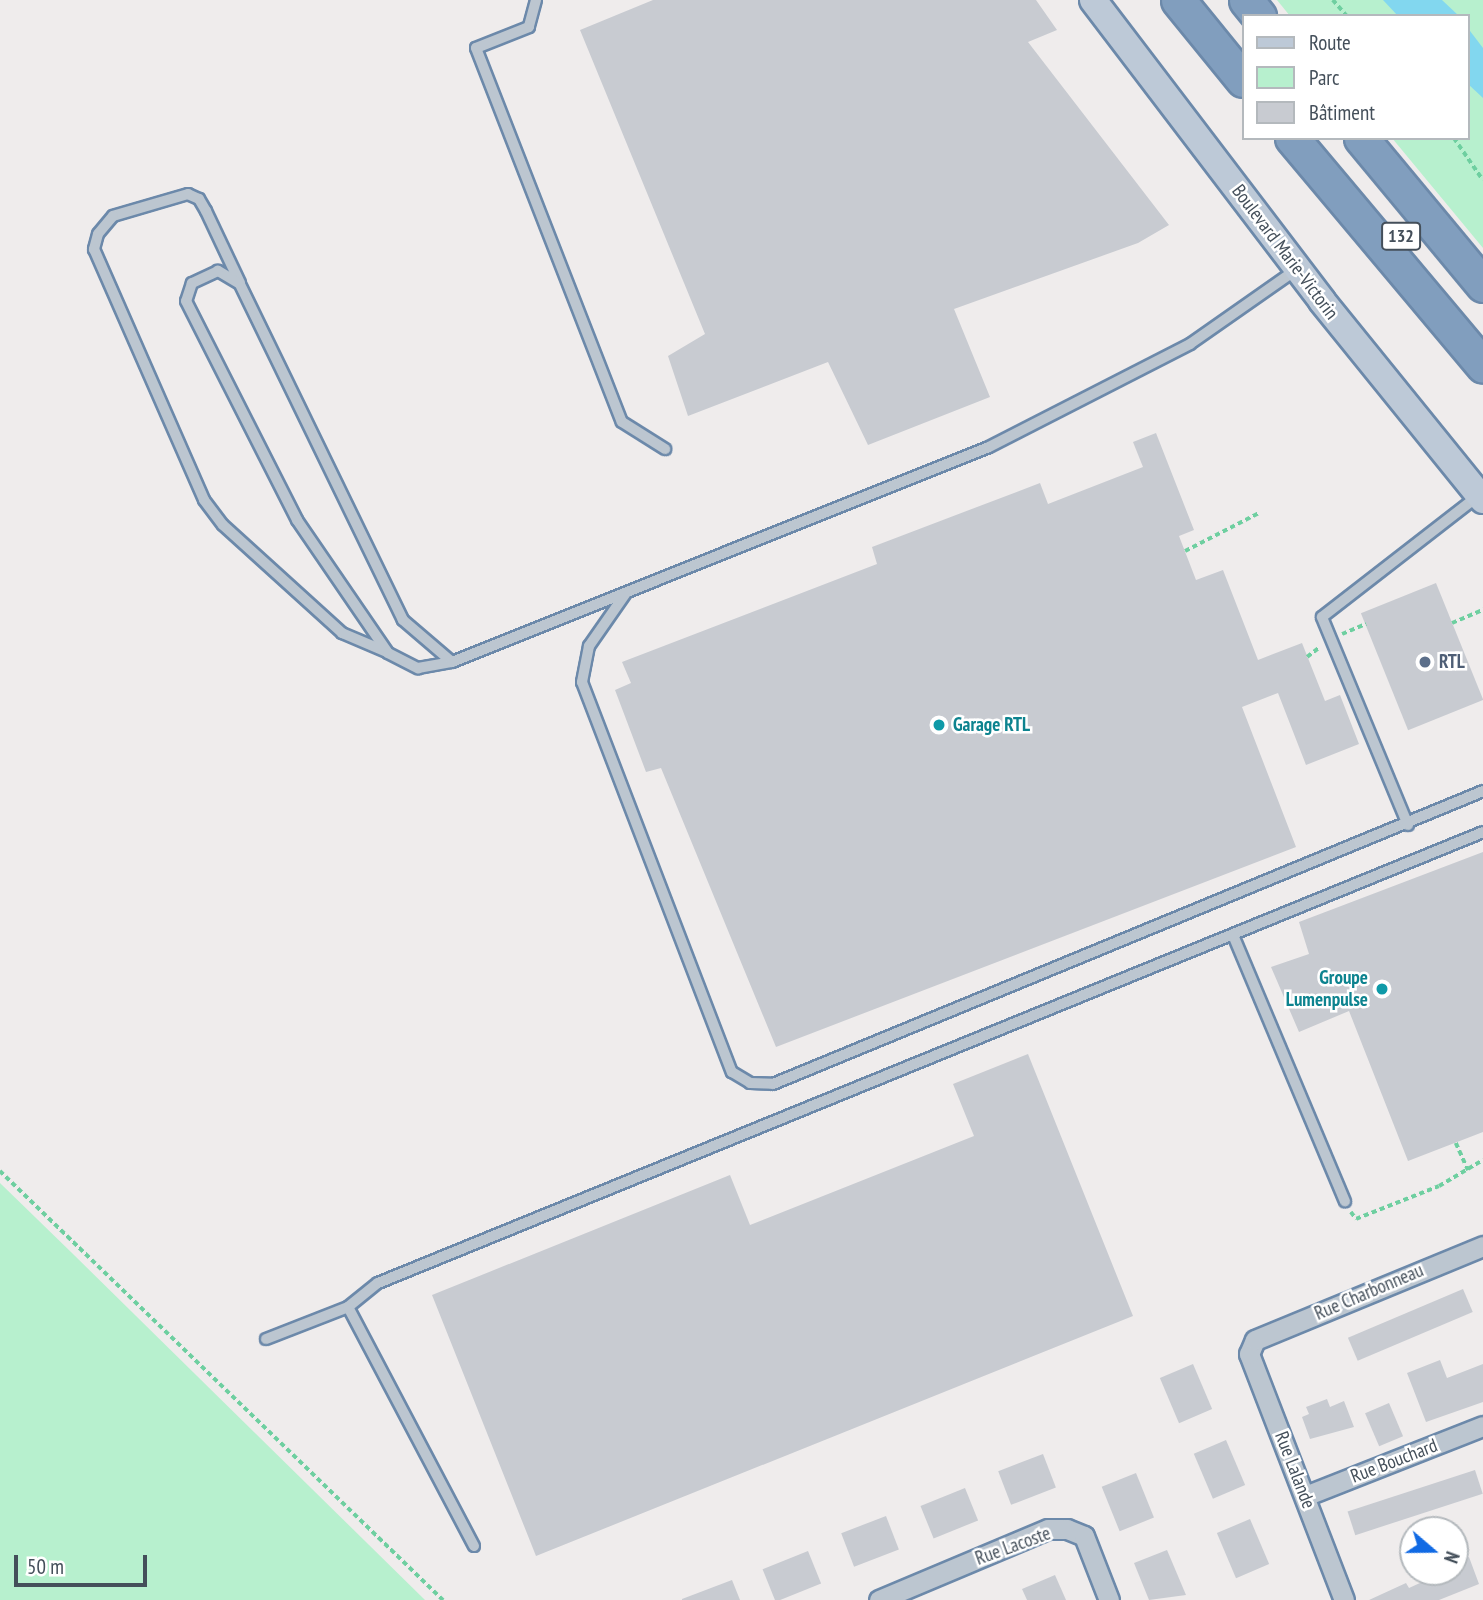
<!DOCTYPE html>
<meta charset="utf-8">
<style>
body{margin:0}
#map{position:relative;width:1483px;height:1600px;overflow:hidden;background:#efecec;font-family:"PT Sans Narrow",sans-serif}
div>[style]{position:absolute}
.green>*{inset:0;background:#b7f0ce}
.water>*{inset:0;background:#82d7ef}
.building>*{inset:0;background:#c8cbd1;transform-origin:0 0}
.path>*{height:3.5px;margin-top:-1.75px;transform-origin:0;background:repeating-linear-gradient(90deg,#6ecfa0 0 5px,transparent 0 8.5px)}
.roads{filter:drop-shadow(2px 0 #6c89aa) drop-shadow(-2px 0 #6c89aa) drop-shadow(0 2px #6c89aa) drop-shadow(0 -2px #6c89aa)}
.lane>*{height:10px;margin:-5px;padding:0 5px;transform-origin:5px;border-radius:5px;background:#bcc6d0}
.street>*{height:19px;margin:-9.5px;padding:0 9.5px;transform-origin:9.5px;border-radius:9.5px;background:#bcc6d0}
.secondary>*{height:26px;margin:-13px;padding:0 13px;transform-origin:13px;border-radius:13px;background:#bdc9d7}
.highway>*{height:33px;margin:-16.5px;padding:0 16.5px;transform-origin:16.5px;border-radius:16.5px;background:#819ebe}
.dots>*{width:19px;height:19px;translate:-50% -50%;box-sizing:border-box;border:4px solid #fff;border-radius:50%}
span{translate:-50% -50%;white-space:nowrap;text-align:center;line-height:1.15;-webkit-text-stroke:5px #fff;paint-order:stroke}
.shield-label span{padding:2px 5px;background:#fff;border:2px solid;border-radius:5px;-webkit-text-stroke-width:0}
.shield-label{font-size:18px;color:#444f5a;font-weight:700}
.street-label{font-size:19px;color:#444f5a}
.service-label{font-size:19px;color:#4e5e75;font-weight:700}
.left{translate:0 -50%;text-align:left}
.culture-label{font-size:19px;color:#0d838f;font-weight:700}
.right{translate:-100% -50%;text-align:right}
.legend{position:absolute;left:1242px;top:14px;width:228px;height:126px;box-sizing:border-box;background:#fff;border:2px solid #b4b9bd;margin:0;padding:9px 12px;list-style:none;font-size:21px;color:#444f5a}
.legend li{display:flex;align-items:center;gap:14px;height:35px}
.legend b{width:35px;border:2px solid #b4b9bd}
.north{position:absolute;left:1399px;top:1516px;width:70px;height:70px;box-sizing:border-box;background:#fff;border:2px solid #b4b9bd;border-radius:50%;rotate:110deg;font-size:19px;font-weight:700;line-height:28px;text-align:center;color:#444f5a}
.north::after{content:'';display:block;margin:auto;width:24px;height:32px;background:#116ae4;clip-path:polygon(50% 0,100% 100%,50% 72%,0 100%)}
.scale{position:absolute;left:14px;top:1555px;width:133px;height:32px;box-sizing:border-box;border:4px solid #444f5a;border-top:0;padding-left:9px;font-size:21px;line-height:24px;white-space:nowrap;color:#444f5a;-webkit-text-stroke:5px #fff;paint-order:stroke}
</style>
<div id="map">
<div class="green">
<i style="clip-path:polygon(1277px 0,1483px 0,1483px 248px,1392px 138px,1467px 138px,1467px 16px,1290px 16px)"></i>
<i style="clip-path:polygon(0 1183px,73px 1254px,425px 1600px,0 1600px)"></i>
</div>
<div class="water">
<i style="clip-path:polygon(1383px 0,1442px 0,1459px 16px,1398px 16px)"></i>
<i style="clip-path:polygon(1467px 27px,1483px 48px,1483px 98px,1467px 83px)"></i>
</div>
<div class="building">
<i style="clip-path:polygon(653px 0,1036px 0,1057px 30px,1028px 42px,1169px 225px,1138px 243px,954px 309px,990px 397px,868px 445px,828px 362px,688px 416px,668px 356px,705px 334px,580px 30px)"></i>
<i style="clip-path:polygon(1156px 433px,1194px 530px,1179px 536px,1196px 580px,1223px 570px,1258px 660px,1302px 643px,1325px 701px,1340px 695px,1359px 744px,1306px 765px,1278px 693px,1242px 707px,1296px 847px,776px 1047px,661px 768px,646px 772px,615px 690px,631px 683px,622px 662px,877px 564px,872px 547px,1040px 483px,1048px 504px,1143px 467px,1133px 442px)"></i>
<i style="left:1436px;top:583px;width:126px;height:81px;rotate:68deg"></i>
<i style="clip-path:polygon(1483px 852px,1483px 1132px,1408px 1161px,1349px 1011px,1299px 1032px,1271px 967px,1309px 954px,1299px 922px)"></i>
<i style="clip-path:polygon(1028px 1054px,1133px 1316px,536px 1556px,432px 1295px,730px 1175px,750px 1225px,974px 1136px,953px 1084px)"></i>
<i style="left:1463px;top:1289px;width:25px;height:125px;rotate:67deg"></i>
<i style="clip-path:polygon(1440px 1360px,1447px 1378px,1483px 1364px,1483px 1402px,1426px 1422px,1407px 1373px)"></i>
<i style="left:1193px;top:1364px;width:49px;height:36px;rotate:67deg"></i>
<i style="clip-path:polygon(1327px 1399px,1330px 1407px,1344px 1401px,1354px 1427px,1310px 1439px,1302px 1417px,1309px 1414px,1306px 1407px)"></i>
<i style="left:1389px;top:1403px;width:36px;height:26px;rotate:67deg"></i>
<i style="left:1226px;top:1440px;width:49px;height:35px;rotate:67deg"></i>
<i style="left:1043px;top:1454px;width:36px;height:48px;rotate:69deg"></i>
<i style="left:1475px;top:1470px;width:25px;height:134px;rotate:72deg"></i>
<i style="left:1136px;top:1473px;width:48px;height:37px;rotate:68deg"></i>
<i style="left:965px;top:1488px;width:35px;height:48px;rotate:68deg"></i>
<i style="left:886px;top:1516px;width:36px;height:48px;rotate:69deg"></i>
<i style="left:1250px;top:1519px;width:49px;height:36px;rotate:67deg"></i>
<i style="clip-path:polygon(1167px 1550px,1186px 1595px,1149px 1600px,1134px 1563px)"></i>
<i style="left:808px;top:1551px;width:35px;height:49px;rotate:68deg"></i>
<i style="clip-path:polygon(1469px 1557px,1479px 1584px,1439px 1600px,1369px 1600px,1406px 1583px,1409px 1588px,1444px 1572px,1455px 1572px,1455px 1562px)"></i>
<i style="clip-path:polygon(1055px 1575px,1066px 1600px,1027px 1600px,1022px 1589px)"></i>
<i style="clip-path:polygon(732px 1580px,740px 1600px,682px 1600px,682px 1599px)"></i>
</div>
<div class="path">
<i style="left:1333px;top:0;width:21px;rotate:49deg"></i>
<i style="left:1454px;top:138px;width:51px;rotate:55.4deg"></i>
<i style="left:1185px;top:551px;width:83px;rotate:-27.2deg"></i>
<i style="left:1452px;top:623px;width:34px;rotate:-23deg"></i>
<i style="left:1342px;top:634px;width:26px;rotate:-23deg"></i>
<i style="left:1307px;top:657px;width:16px;rotate:-38deg"></i>
<i style="left:1456px;top:1143px;width:30px;rotate:66deg"></i>
<i style="left:0;top:1171px;width:617px;rotate:44.08deg"></i>
<i style="left:1351px;top:1212px;width:9px;rotate:54deg"></i>
<i style="left:1356px;top:1219px;width:89px;rotate:-21.7deg"></i>
<i style="left:1439px;top:1186px;width:51px;rotate:-30.6deg"></i>
</div>
<div class="roads">
<div class="lane">
<i style="left:536px;top:0;width:28px;rotate:105deg"></i>
<i style="left:529px;top:27px;width:57px;rotate:158.4deg"></i>
<i style="left:476px;top:48px;width:401px;rotate:68.7deg"></i>
<i style="left:622px;top:422px;width:51px;rotate:32.1deg"></i>
<i style="left:240px;top:283px;width:80px;rotate:-115.3deg"></i>
<i style="left:206px;top:211px;width:14px;rotate:-120deg"></i>
<i style="left:199px;top:199px;width:12px;rotate:-156deg"></i>
<i style="left:188px;top:194px;width:78px;rotate:163.7deg"></i>
<i style="left:113px;top:216px;width:23px;rotate:130deg"></i>
<i style="left:98px;top:234px;width:16px;rotate:105deg"></i>
<i style="left:94px;top:249px;width:274px;rotate:66.3deg"></i>
<i style="left:204px;top:500px;width:31px;rotate:53deg"></i>
<i style="left:223px;top:525px;width:161px;rotate:42.2deg"></i>
<i style="left:342px;top:633px;width:49px;rotate:22.9deg"></i>
<i style="left:626px;top:593px;width:65px;rotate:124.9deg"></i>
<i style="left:589px;top:646px;width:37px;rotate:101deg"></i>
<i style="left:582px;top:682px;width:418px;rotate:69deg"></i>
<i style="left:732px;top:1072px;width:21px;rotate:31deg"></i>
<i style="left:750px;top:1083px;width:23px;rotate:2deg"></i>
<i style="left:773px;top:1084px;width:768px;rotate:-22.42deg"></i>
<i style="left:452px;top:662px;width:65px;rotate:-139.4deg"></i>
<i style="left:403px;top:620px;width:373px;rotate:-115.9deg"></i>
<i style="left:240px;top:284px;width:26px;rotate:-149deg"></i>
<i style="left:218px;top:271px;width:29px;rotate:155deg"></i>
<i style="left:192px;top:283px;width:19px;rotate:108deg"></i>
<i style="left:186px;top:301px;width:246px;rotate:63.1deg"></i>
<i style="left:297px;top:520px;width:161px;rotate:55.6deg"></i>
<i style="left:388px;top:653px;width:34px;rotate:27deg"></i>
<i style="left:418px;top:668px;width:35px;rotate:-10deg"></i>
<i style="left:452px;top:662px;width:578px;rotate:-21.82deg"></i>
<i style="left:989px;top:447px;width:226px;rotate:-27.1deg"></i>
<i style="left:1190px;top:344px;width:131px;rotate:-35deg"></i>
<i style="left:1408px;top:825px;width:225px;rotate:-112.5deg"></i>
<i style="left:1322px;top:617px;width:197px;rotate:-37.8deg"></i>
<i style="left:1233px;top:935px;width:289px;rotate:67.2deg"></i>
<i style="left:266px;top:1339px;width:88px;rotate:-21.3deg"></i>
<i style="left:474px;top:1546px;width:270px;rotate:-117.8deg"></i>
<i style="left:348px;top:1307px;width:38px;rotate:-39deg"></i>
<i style="left:378px;top:1283px;width:1193px;rotate:-22.2deg"></i>
</div>
<div class="street">
<i style="left:1305px;top:1496px;width:191px;rotate:-21.5deg"></i>
<i style="left:879px;top:1600px;width:183px;rotate:-22.8deg"></i>
<i style="left:1048px;top:1529px;width:19px"></i>
<i style="left:1067px;top:1529px;width:18px;rotate:22deg"></i>
<i style="left:1084px;top:1536px;width:69px;rotate:68.7deg"></i>
<i style="left:1344px;top:1600px;width:264px;rotate:-111.1deg"></i>
<i style="left:1249px;top:1354px;width:15px;rotate:-67deg"></i>
<i style="left:1255px;top:1340px;width:247px;rotate:-22.4deg"></i>
</div>
<div class="secondary">
<i style="left:1093px;top:0;width:378px;rotate:52.7deg"></i>
<i style="left:1322px;top:301px;width:256px;rotate:51deg"></i>
</div>
<div class="highway">
<i style="left:1178px;top:0;width:103px;rotate:50.9deg"></i>
<i style="left:1246px;top:0;width:21px;rotate:51deg"></i>
<i style="left:1292px;top:138px;width:297px;rotate:50deg"></i>
<i style="left:1361px;top:138px;width:191px;rotate:50.3deg"></i>
</div>
</div>
<div class="dots">
<i style="left:1425px;top:662px;background:#5c6f8a"></i>
<i style="left:939px;top:725px;background:#0f9aa8"></i>
<i style="left:1382px;top:989px;background:#0f9aa8"></i>
</div>
<div class="shield-label">
<span style="left:1401px;top:236px">132</span>
</div>
<div class="street-label">
<span style="left:1285px;top:252px;rotate:53deg">Boulevard Marie-Victorin</span>
<span style="left:1369px;top:1292px;rotate:-23deg">Rue Charbonneau</span>
<span style="left:1394px;top:1461px;rotate:-21deg">Rue Bouchard</span>
<span style="left:1295px;top:1470px;rotate:69deg">Rue Lalande</span>
<span style="left:1013px;top:1546px;rotate:-20deg">Rue Lacoste</span>
</div>
<div class="service-label">
<span class="left" style="left:1439px;top:662px">RTL</span>
</div>
<div class="culture-label">
<span class="left" style="left:953px;top:725px">Garage RTL</span>
<span class="right" style="left:1368px;top:989px">Groupe<br>Lumenpulse</span>
</div>
<ul class="legend">
<li><b style="height:9px;background:#bdc9d7"></b>Route</li>
<li><b style="height:19px;background:#b7f0ce"></b>Parc</li>
<li><b style="height:19px;background:#c8cbd1"></b>Bâtiment</li>
</ul>
<div class="north">N</div>
<div class="scale">50 m</div>
</div>
